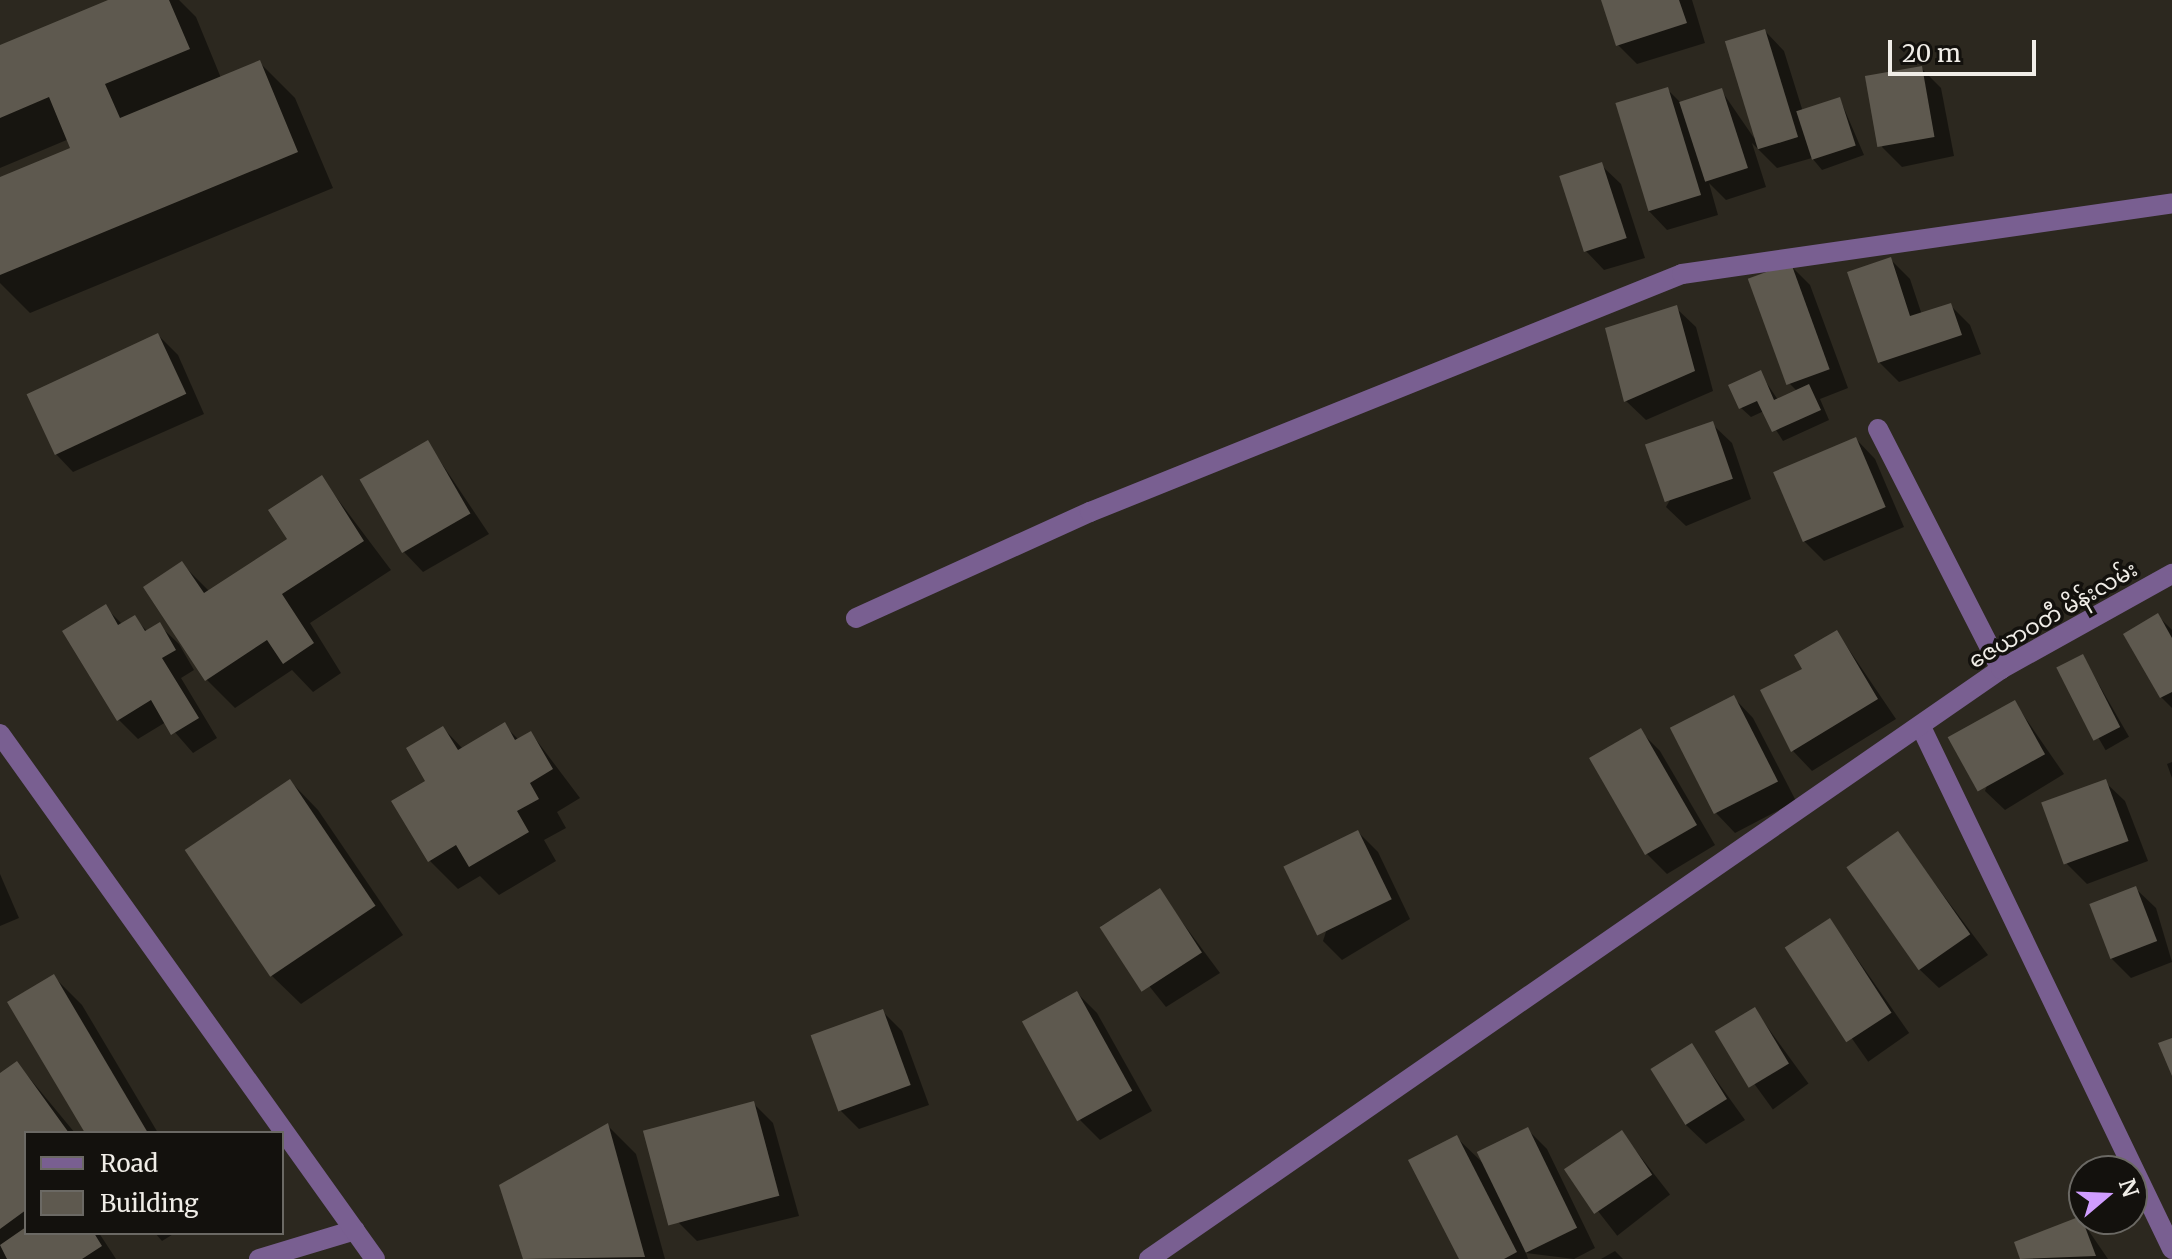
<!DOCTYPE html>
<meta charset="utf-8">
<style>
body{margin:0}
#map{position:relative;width:2172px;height:1259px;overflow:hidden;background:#2c281f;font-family:Merriweather,"Noto Sans Myanmar",serif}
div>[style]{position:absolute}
.shadow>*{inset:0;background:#0007;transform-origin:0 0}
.building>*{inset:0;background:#5e594f;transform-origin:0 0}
.service>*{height:20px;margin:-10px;padding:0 10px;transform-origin:10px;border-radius:10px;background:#795f91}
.minor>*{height:20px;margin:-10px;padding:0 10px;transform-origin:10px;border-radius:10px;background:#795f91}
.tertiary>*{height:20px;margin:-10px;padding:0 10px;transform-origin:10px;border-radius:10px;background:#795f91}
span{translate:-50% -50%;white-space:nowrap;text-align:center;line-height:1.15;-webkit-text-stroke:7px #13110d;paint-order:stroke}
.street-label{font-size:22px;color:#f0ede7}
.legend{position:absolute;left:24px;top:1131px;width:260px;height:104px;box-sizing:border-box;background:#13110d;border:2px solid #6b6964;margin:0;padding:10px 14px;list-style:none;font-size:24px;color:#f0ede7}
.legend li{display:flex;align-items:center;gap:16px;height:40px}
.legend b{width:40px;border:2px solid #6b6964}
.north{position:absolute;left:2068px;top:1155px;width:80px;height:80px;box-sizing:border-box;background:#13110d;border:2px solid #6b6964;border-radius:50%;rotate:71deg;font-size:22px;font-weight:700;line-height:32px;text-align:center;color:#f0ede7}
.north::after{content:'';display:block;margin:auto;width:28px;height:36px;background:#d09dff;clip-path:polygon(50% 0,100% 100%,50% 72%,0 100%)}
.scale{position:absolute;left:1888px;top:40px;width:148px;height:36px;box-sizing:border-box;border:4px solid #f0ede7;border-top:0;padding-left:10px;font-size:24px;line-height:28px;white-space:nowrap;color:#f0ede7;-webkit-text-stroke:6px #13110d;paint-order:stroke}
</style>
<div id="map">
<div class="shadow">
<i style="clip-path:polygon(113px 0,179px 0,196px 17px,221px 78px,259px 62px,295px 98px,333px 188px,30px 313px,0 283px,0 180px,73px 149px,69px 139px,0 168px,0 47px)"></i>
<i style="clip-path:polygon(1604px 0,1692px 0,1705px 43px,1637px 64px,1618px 45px)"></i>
<i style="clip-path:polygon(1765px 31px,1784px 51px,1803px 112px,1840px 99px,1864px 155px,1822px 170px,1812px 158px,1777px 168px,1752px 143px,1766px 187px,1726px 200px,1709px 183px,1718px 215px,1667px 230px,1648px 210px,1667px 89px,1681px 103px,1721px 90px,1754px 138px)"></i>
<i style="clip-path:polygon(1921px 68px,1941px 88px,1954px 156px,1902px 167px,1882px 147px)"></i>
<i style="clip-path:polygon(1601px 165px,1621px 184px,1645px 258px,1604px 270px,1585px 250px)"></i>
<i style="clip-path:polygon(1890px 259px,1910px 279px,1922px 315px,1951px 306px,1970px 325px,1981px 354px,1899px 382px,1879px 362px)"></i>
<i style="clip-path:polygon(1790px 265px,1810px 285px,1848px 388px,1820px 399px,1829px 420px,1783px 441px,1764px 411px,1751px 417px,1741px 408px,1760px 373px,1778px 400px,1797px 391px,1789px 383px)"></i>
<i style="clip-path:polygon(1676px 308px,1696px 327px,1713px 391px,1646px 420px,1626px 401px)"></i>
<i style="clip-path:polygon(158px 335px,178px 355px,204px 414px,73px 472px,54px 452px)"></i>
<i style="clip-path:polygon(1712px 424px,1732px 443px,1751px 499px,1686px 526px,1666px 507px)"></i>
<i style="clip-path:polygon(1856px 439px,1875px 459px,1904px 527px,1824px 561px,1804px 541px)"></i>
<i style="clip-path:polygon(428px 443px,489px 534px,423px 572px,404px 552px)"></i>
<i style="clip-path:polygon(321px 477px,391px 570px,310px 623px,341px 673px,313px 692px,292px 670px,235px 708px,207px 680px,182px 564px,210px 592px,290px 539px)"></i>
<i style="clip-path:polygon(105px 607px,123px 625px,134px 618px,148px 632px,159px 625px,179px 644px,194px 670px,181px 678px,217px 738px,193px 753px,166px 722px,138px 739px,118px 719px)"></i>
<i style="clip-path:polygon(2158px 616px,2172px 630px,2172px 708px,2161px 697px)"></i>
<i style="clip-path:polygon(1837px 632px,1896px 719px,1812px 771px,1793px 751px,1763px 691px,1805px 669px)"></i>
<i style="left:2083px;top:657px;width:92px;height:27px;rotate:60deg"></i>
<i style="clip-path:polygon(1734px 698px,1753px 718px,1796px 801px,1735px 833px,1716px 813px)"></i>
<i style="clip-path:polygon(2015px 703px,2064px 774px,2005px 810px,1985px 791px)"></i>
<i style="clip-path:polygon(504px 725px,519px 740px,531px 733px,580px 798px,557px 812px,566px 828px,544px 840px,556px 861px,499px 895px,480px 876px,458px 889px,430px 861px,428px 782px,443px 728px,463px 749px)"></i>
<i style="clip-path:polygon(1640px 731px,1660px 751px,1715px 845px,1667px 874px,1647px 854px,1592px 759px)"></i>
<i style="clip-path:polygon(2172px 762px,2172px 778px,2167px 764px)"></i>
<i style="clip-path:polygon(290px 781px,318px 810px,403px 935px,301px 1004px,272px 976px)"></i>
<i style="clip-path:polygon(2105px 782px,2125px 801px,2148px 861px,2087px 884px,2067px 864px)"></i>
<i style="clip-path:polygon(1358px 832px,1378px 852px,1410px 919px,1342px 960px,1323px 941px)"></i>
<i style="clip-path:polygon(1897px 833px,1988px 955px,1939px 988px,1919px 969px)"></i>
<i style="clip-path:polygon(0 874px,19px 918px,0 926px)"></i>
<i style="clip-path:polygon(2136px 889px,2156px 908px,2172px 962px,2131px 978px,2111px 958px,2092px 905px)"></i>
<i style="clip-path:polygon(1159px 891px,1220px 973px,1166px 1007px,1101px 926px)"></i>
<i style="left:1830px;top:920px;width:138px;height:50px;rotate:55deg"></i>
<i style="clip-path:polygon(54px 977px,82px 1005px,158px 1133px,87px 1133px)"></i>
<i style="clip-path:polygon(1077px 993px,1097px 1013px,1152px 1111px,1100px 1140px,1080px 1120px)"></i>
<i style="left:1755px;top:1010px;width:91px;height:44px;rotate:54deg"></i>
<i style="clip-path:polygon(882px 1011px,902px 1031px,929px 1105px,859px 1129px,839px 1109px)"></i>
<i style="clip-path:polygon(1691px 1045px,1745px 1120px,1706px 1144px,1686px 1125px)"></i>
<i style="clip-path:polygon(17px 1063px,75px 1133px,26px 1133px,26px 1233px,99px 1233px,116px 1259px,0 1259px,0 1076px)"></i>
<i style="clip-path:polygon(753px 1103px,773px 1123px,799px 1216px,697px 1241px,677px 1221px)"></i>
<i style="clip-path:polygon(607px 1125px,636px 1154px,665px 1259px,526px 1259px,502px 1186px)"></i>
<i style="clip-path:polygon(1527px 1129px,1547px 1149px,1595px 1248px,1574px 1259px,1526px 1253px,1528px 1259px,1461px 1259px,1457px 1138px,1484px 1164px)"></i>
<i style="left:1622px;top:1133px;width:78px;height:67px;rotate:52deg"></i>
<i style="clip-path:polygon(2080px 1218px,2108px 1259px,2022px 1259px,2016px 1243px)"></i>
<i style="clip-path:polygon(155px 1233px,175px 1233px,162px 1241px)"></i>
<i style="clip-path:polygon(1615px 1251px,1623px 1259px,1601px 1259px)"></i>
</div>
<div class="building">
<i style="clip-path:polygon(108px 0,169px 0,190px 49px,105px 84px,120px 118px,260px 60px,298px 152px,0 275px,0 177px,70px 148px,49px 97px,0 118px,0 45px)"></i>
<i style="clip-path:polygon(1601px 0,1679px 0,1687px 23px,1616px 46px)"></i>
<i style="left:1765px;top:29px;width:113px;height:42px;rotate:73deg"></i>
<i style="left:1922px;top:66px;width:72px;height:58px;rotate:80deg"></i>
<i style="left:1668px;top:87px;width:113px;height:55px;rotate:73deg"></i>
<i style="left:1722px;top:88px;width:84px;height:45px;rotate:72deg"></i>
<i style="left:1840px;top:97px;width:51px;height:46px;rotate:72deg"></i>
<i style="left:1602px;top:162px;width:80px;height:45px;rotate:72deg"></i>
<i style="clip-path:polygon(1891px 257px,1910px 316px,1951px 303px,1962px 335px,1878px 363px,1847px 272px)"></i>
<i style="left:1791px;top:263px;width:113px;height:46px;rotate:70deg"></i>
<i style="clip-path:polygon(1677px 305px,1695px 371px,1624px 402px,1605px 328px)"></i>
<i style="left:158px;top:333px;width:67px;height:145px;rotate:65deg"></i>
<i style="clip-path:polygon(1761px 370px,1774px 400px,1809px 384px,1821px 410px,1772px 432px,1757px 401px,1739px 409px,1728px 385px)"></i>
<i style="left:1713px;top:421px;width:61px;height:72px;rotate:71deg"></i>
<i style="left:1856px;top:437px;width:76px;height:90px;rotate:67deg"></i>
<i style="left:428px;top:440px;width:85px;height:79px;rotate:60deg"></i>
<i style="clip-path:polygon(322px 475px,364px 541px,282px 594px,314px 643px,283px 664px,267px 640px,205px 681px,143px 587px,182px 561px,204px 593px,287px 539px,268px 510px)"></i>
<i style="clip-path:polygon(106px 604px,118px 625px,135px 615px,145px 631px,160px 622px,176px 650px,162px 658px,199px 718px,171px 735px,151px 700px,117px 721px,62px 631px)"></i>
<i style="clip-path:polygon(2158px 613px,2172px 638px,2172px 692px,2160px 698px,2123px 634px)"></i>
<i style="clip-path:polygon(1837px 630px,1878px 699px,1791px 752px,1760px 690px,1802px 669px,1794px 655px)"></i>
<i style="left:2083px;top:654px;width:82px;height:30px;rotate:63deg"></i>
<i style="left:1734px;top:695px;width:97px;height:72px;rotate:63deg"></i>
<i style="left:2015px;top:700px;width:62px;height:77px;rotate:61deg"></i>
<i style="clip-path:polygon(505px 722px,515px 740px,531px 731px,553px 769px,530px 783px,539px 799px,517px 811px,529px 832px,469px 867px,456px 845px,428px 862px,391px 801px,425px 781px,406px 748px,443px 726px,458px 750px)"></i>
<i style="left:1641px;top:728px;width:112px;height:60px;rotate:60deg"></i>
<i style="left:290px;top:779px;width:153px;height:127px;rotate:56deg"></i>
<i style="left:2106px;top:779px;width:66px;height:69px;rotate:70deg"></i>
<i style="left:1358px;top:830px;width:77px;height:83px;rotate:64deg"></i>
<i style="left:1898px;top:831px;width:126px;height:63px;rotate:55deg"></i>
<i style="left:2136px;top:886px;width:59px;height:50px;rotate:69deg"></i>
<i style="left:1160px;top:888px;width:77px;height:72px;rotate:57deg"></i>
<i style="left:1830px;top:918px;width:113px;height:54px;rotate:57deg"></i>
<i style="clip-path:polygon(54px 974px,148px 1133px,85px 1133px,7px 1002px)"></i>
<i style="left:1077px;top:991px;width:114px;height:63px;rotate:61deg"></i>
<i style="left:1755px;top:1007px;width:66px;height:47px;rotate:59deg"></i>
<i style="left:883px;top:1009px;width:81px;height:77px;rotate:70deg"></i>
<i style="clip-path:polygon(2172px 1038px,2172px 1076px,2158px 1043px)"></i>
<i style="left:1692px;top:1043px;width:66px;height:49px;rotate:58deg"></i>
<i style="clip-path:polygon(17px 1061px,69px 1133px,26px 1133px,26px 1210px,0 1229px,0 1073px)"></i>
<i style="left:754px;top:1101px;width:98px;height:115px;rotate:75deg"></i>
<i style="clip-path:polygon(608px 1123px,645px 1257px,523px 1259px,499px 1185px)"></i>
<i style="left:1528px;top:1127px;width:112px;height:57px;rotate:64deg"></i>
<i style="left:1622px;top:1130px;width:54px;height:70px;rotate:56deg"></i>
<i style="clip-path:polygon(1457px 1135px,1517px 1252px,1504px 1259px,1459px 1259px,1408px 1160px)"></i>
<i style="clip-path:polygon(2081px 1216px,2096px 1256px,2020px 1259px,2014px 1242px)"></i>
<i style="clip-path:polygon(26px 1227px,26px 1233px,94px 1233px,102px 1246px,82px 1259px,7px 1259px,0 1245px)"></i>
</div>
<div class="service">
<i style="left:259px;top:1259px;width:100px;rotate:-16.8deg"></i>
</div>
<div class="minor">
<i style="left:1878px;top:429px;width:270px;rotate:62.9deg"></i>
<i style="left:856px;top:618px;width:257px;rotate:-24.4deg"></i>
<i style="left:1090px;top:512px;width:638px;rotate:-21.9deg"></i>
<i style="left:1682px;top:274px;width:495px;rotate:-8.2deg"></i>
<i style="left:1922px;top:729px;width:577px;rotate:64.32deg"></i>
<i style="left:1149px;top:1259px;width:1036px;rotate:-34.7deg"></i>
<i style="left:2001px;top:669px;width:196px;rotate:-29.1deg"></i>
</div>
<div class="tertiary">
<i style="left:0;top:734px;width:645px;rotate:54.46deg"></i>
</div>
<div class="street-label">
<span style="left:2053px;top:615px;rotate:-30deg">ဇေယာဝတီ မိန်းလမ်း</span>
</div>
<ul class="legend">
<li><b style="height:10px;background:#795f91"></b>Road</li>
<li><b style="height:22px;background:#5e594f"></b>Building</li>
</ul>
<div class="north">N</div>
<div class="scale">20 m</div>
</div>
